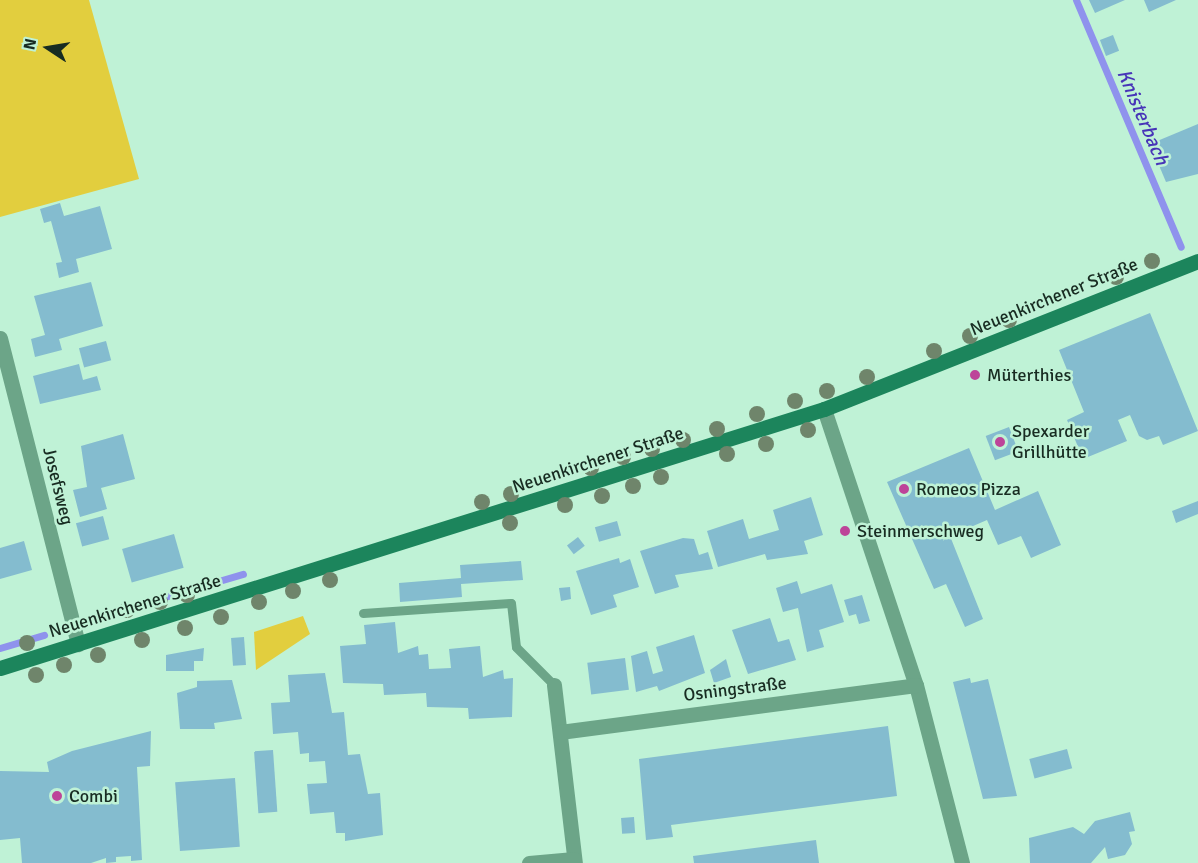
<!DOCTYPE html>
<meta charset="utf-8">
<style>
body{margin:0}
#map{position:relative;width:1198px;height:863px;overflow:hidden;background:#bff2d6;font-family:Signika,sans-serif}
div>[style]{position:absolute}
.green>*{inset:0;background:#e2ce3e}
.stream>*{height:7px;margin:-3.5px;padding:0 3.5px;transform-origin:3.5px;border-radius:3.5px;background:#8f92ed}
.building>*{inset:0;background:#84bccf;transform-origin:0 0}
.lane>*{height:9px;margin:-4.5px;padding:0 4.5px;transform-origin:4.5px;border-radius:4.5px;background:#6ca588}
.street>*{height:15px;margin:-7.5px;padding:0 7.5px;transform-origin:7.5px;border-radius:7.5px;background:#6ca588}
.secondary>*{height:15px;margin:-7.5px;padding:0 7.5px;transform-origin:7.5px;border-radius:7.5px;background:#1c855c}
.trees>*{width:16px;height:16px;margin:-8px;border-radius:50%;background:#6f856b}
.dots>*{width:16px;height:16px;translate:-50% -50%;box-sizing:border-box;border:3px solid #bff2d6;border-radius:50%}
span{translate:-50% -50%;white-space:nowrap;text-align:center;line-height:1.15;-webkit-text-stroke:5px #bff2d6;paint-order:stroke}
.street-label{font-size:18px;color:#182c22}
.poi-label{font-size:18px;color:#182c22}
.left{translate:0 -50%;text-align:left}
.water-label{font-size:20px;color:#4734b8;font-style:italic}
.north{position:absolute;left:18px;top:18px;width:60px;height:60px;-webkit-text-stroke:4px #bff2d6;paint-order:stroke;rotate:282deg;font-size:16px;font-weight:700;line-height:24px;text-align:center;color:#182c22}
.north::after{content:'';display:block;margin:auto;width:21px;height:27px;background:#182c22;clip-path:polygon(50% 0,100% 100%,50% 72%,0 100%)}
</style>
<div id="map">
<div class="green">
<i style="clip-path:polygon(0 0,89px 0,139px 179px,0 217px)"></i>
<i style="clip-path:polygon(303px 616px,310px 634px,256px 670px,254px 632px)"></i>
</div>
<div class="stream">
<i style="left:1076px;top:0;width:268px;rotate:67deg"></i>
<i style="left:100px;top:616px;width:149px;rotate:-16.4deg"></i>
<i style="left:0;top:648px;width:46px;rotate:-16.5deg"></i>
</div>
<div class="building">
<i style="clip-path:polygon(1089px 0,1125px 0,1095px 13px)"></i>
<i style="clip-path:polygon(1144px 0,1176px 0,1149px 12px)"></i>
<i style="left:1113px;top:35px;width:17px;height:14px;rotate:69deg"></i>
<i style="clip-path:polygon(1198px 124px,1198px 174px,1166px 182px,1150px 144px)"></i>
<i style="clip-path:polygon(60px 203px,64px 216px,100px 206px,112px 249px,76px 259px,79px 272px,59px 278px,56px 263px,62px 262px,51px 221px,44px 223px,40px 209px)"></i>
<i style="clip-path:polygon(91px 282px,103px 326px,59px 339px,62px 350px,35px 357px,31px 339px,45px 335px,34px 296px)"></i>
<i style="clip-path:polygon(1150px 313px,1198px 431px,1163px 445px,1159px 436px,1147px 440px,1139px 436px,1130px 415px,1118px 420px,1127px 441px,1083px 459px,1067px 420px,1084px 412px,1059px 350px)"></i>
<i style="left:106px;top:341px;width:20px;height:28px;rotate:75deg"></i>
<i style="clip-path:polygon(79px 364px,83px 380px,97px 376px,101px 390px,40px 404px,33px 376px)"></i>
<i style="left:1009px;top:427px;width:26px;height:25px;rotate:69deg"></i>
<i style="clip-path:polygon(123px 434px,135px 479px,101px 488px,107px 509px,80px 517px,73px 490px,87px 487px,81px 446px)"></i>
<i style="clip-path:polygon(969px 448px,995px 510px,1038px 491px,1061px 545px,1031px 558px,1021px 536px,998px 545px,987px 520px,950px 536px,983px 619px,965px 627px,946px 584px,934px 589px,887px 482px)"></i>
<i style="clip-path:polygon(811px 497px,823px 535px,804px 541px,808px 554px,767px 560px,765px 554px,718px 567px,707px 531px,743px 519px,749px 539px,779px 530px,773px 510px)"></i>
<i style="clip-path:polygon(1198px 501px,1198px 514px,1176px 523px,1172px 511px)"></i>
<i style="left:103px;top:516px;width:24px;height:28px;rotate:75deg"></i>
<i style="left:617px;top:521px;width:15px;height:23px;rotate:74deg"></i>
<i style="left:174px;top:534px;width:35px;height:54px;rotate:74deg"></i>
<i style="left:578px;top:537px;width:11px;height:14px;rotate:52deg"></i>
<i style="clip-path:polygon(683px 538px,694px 539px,699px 555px,708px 552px,713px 569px,675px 575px,679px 587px,655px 594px,640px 551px)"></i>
<i style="clip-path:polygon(24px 541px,32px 570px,0 579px,0 548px)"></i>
<i style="clip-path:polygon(619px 558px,620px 563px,630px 559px,639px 587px,613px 595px,617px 607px,591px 615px,576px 571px)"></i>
<i style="clip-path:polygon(521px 561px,523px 580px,461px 584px,462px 597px,400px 602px,399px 583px,461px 578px,460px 565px)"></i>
<i style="clip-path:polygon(797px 581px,801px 594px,832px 584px,844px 622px,819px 630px,824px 647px,807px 652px,798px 608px,783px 612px,776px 588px)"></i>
<i style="clip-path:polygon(570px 587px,571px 599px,561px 601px,559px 588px)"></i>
<i style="clip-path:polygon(862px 595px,870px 621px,859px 624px,856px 614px,849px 616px,844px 600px)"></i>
<i style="clip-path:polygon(770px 618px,778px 642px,789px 639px,796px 660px,748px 674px,732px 630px)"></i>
<i style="clip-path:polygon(395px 622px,398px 653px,418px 646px,419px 655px,428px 654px,429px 669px,451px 668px,449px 649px,480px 646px,483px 677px,503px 670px,504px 679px,513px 678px,512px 717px,469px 719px,468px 708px,427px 707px,426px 693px,384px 695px,383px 684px,343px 683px,340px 646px,366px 644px,364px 625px)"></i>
<i style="clip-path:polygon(694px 635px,705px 673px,659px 691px,657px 686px,636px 692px,631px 656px,647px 651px,653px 674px,663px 671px,656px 647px)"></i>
<i style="left:244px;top:637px;width:28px;height:13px;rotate:86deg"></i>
<i style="clip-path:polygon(204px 648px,203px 661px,194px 661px,194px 671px,166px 671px,166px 655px)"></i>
<i style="left:625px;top:658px;width:32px;height:38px;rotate:83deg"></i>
<i style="clip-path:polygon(726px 659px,731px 677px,714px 683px,710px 670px)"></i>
<i style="clip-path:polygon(325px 673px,332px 713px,344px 712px,348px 755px,360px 754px,368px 794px,380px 793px,383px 835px,345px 841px,345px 833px,336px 833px,334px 812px,310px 814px,307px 784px,327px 783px,325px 761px,309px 762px,309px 753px,300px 754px,298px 732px,273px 734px,271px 703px,290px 702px,288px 675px)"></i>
<i style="clip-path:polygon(970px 678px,971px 683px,988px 679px,1017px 796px,983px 799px,953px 682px)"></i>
<i style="clip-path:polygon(232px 680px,242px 719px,214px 723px,215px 729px,180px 729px,177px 693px,197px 687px,197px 681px)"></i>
<i style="clip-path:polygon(888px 726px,897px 796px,671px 825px,673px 837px,646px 840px,639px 759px)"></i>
<i style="clip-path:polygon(151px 731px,150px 766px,137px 767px,142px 860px,131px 861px,131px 856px,116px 857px,116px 862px,106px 863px,106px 858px,91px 863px,22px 863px,20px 838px,0 840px,0 771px,49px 772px,47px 762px,72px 751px)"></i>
<i style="left:1067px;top:749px;width:20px;height:39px;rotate:75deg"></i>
<i style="left:273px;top:750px;width:62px;height:19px;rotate:86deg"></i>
<i style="left:235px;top:778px;width:69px;height:60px;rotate:86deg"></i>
<i style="clip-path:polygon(1130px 812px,1135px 831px,1129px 832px,1132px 844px,1125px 855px,1108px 859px,1105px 847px,1091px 863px,1030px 863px,1029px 838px,1073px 827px,1084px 834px,1095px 821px)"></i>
<i style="left:634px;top:817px;width:16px;height:13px;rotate:86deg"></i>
<i style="clip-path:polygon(816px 840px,819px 863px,694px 863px,693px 856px)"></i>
</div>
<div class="lane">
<i style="left:363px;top:613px;width:148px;rotate:-3.9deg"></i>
<i style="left:511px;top:603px;width:44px;rotate:83.5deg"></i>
<i style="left:516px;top:647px;width:54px;rotate:45deg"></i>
</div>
<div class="street">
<i style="left:0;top:338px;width:316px;rotate:75.7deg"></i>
<i style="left:824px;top:409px;width:291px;rotate:71.6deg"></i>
<i style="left:916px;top:685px;width:184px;rotate:75.5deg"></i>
<i style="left:554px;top:685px;width:179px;rotate:83.3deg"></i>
<i style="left:560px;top:732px;width:359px;rotate:-7.5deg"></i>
<i style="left:529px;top:863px;width:45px;rotate:-5.1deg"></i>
</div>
<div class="secondary">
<i style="left:0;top:668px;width:864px;rotate:-17.45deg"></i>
<i style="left:824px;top:409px;width:402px;rotate:-21.6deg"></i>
</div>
<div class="trees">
<i style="left:1152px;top:261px"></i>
<i style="left:1116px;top:277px"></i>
<i style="left:1009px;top:320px"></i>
<i style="left:970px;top:336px"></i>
<i style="left:934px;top:351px"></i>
<i style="left:867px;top:377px"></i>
<i style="left:827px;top:391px"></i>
<i style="left:795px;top:401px"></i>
<i style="left:757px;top:414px"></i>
<i style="left:717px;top:429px"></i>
<i style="left:808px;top:430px"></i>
<i style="left:683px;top:440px"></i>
<i style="left:766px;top:444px"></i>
<i style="left:652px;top:449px"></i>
<i style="left:727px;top:454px"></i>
<i style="left:623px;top:457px"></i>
<i style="left:591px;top:468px"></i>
<i style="left:661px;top:477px"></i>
<i style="left:633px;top:486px"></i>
<i style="left:511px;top:494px"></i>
<i style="left:602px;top:496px"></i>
<i style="left:482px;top:502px"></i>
<i style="left:565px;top:505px"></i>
<i style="left:510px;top:523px"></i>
<i style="left:330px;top:580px"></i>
<i style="left:293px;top:591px"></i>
<i style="left:187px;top:595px"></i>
<i style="left:160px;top:602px"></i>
<i style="left:259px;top:602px"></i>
<i style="left:127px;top:610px"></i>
<i style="left:221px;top:617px"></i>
<i style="left:185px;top:628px"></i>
<i style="left:142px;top:640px"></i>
<i style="left:27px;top:643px"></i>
<i style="left:98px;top:655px"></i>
<i style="left:64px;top:665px"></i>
<i style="left:36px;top:675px"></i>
</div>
<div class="dots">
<i style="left:975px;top:375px;background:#bd4499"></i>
<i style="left:1000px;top:442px;background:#bd4499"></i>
<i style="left:904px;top:489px;background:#bd4499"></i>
<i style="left:845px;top:531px;background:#bd4499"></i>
<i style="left:57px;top:796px;background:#bd4499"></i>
</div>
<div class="street-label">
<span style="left:1054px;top:297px;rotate:-22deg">Neuenkirchener Straße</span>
<span style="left:598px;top:460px;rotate:-18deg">Neuenkirchener Straße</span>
<span style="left:58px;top:486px;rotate:76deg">Josefsweg</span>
<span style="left:135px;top:606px;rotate:-17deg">Neuenkirchener Straße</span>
<span style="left:735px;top:689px;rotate:-7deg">Osningstraße</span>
</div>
<div class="poi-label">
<span class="left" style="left:987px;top:375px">Müterthies</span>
<span class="left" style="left:1012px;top:442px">Spexarder<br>Grillhütte</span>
<span class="left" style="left:916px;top:489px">Romeos Pizza</span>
<span class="left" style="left:857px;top:531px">Steinmerschweg</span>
<span class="left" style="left:69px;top:796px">Combi</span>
</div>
<div class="water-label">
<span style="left:1143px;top:117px;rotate:67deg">Knisterbach</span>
</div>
<div class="north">N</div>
</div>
